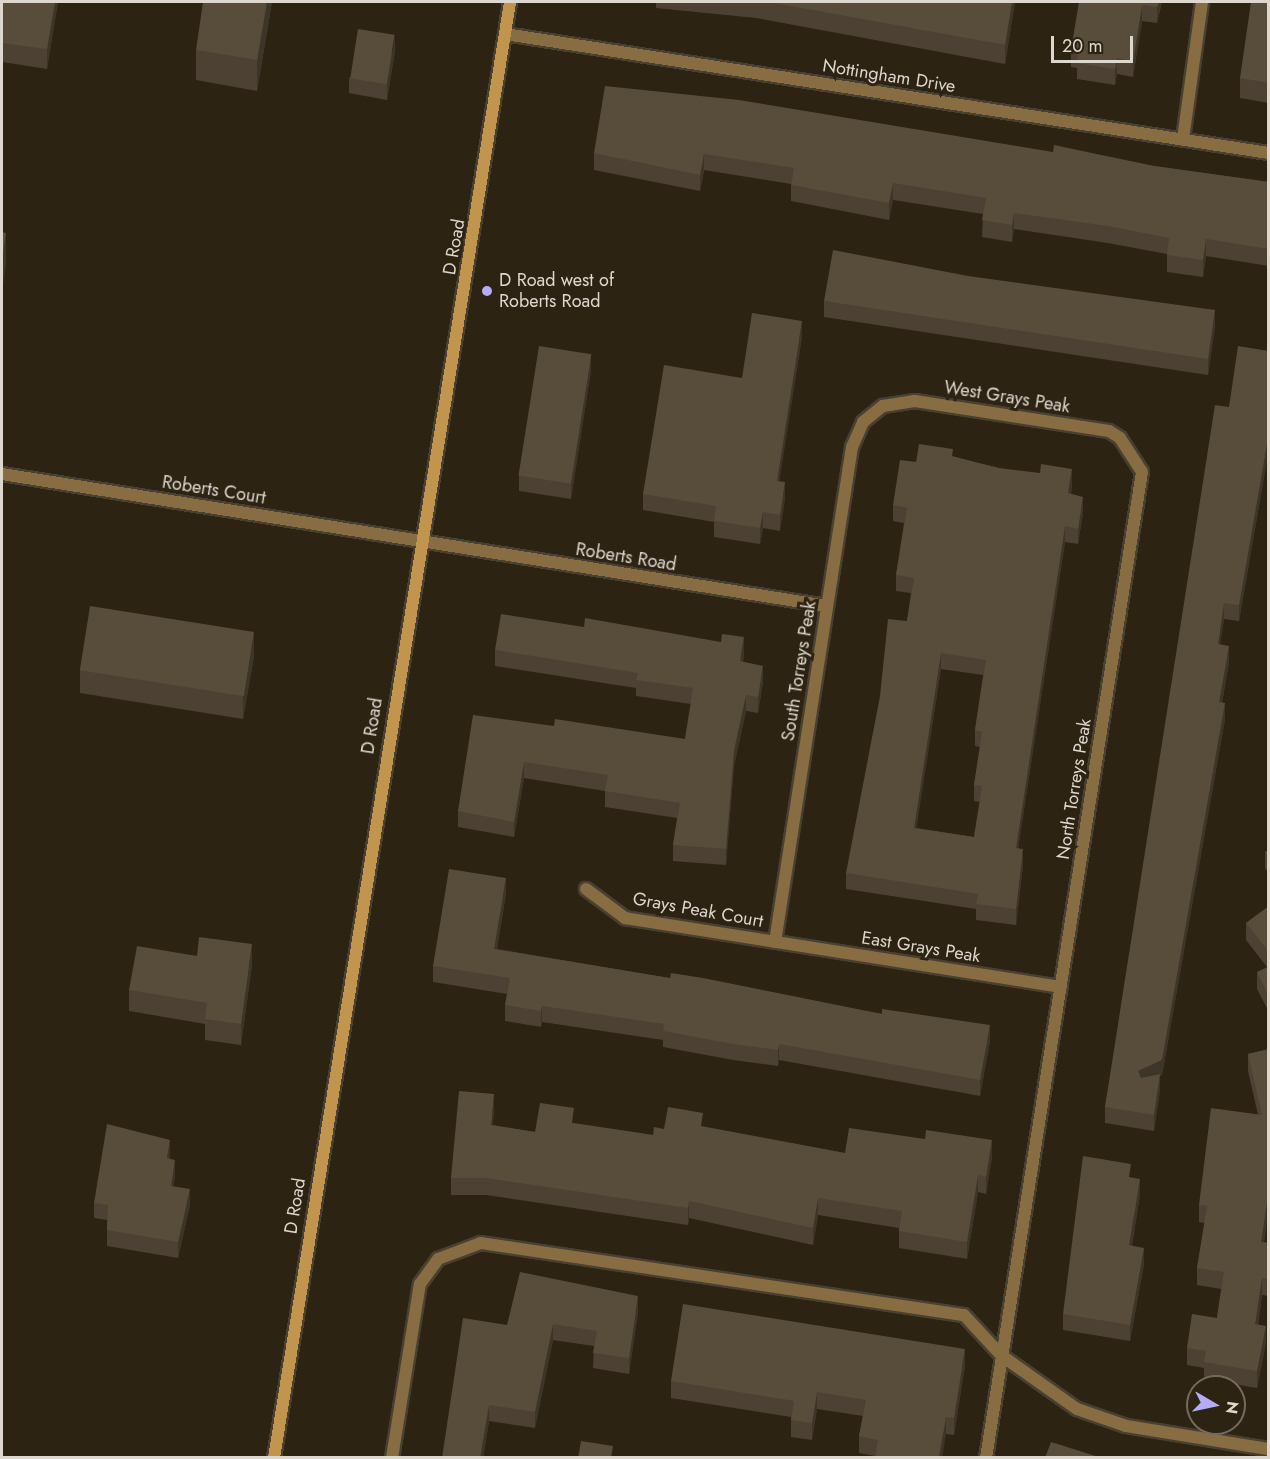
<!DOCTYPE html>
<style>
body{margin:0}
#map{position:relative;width:1270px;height:1459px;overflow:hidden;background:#2d2313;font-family:Jost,sans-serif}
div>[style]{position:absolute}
.roads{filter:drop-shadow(2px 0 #494031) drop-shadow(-2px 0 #494031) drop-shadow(0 2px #494031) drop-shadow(0 -2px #494031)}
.street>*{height:12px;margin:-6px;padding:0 6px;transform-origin:6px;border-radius:6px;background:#886d43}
.secondary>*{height:12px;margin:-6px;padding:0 6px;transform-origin:6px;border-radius:6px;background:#c2954f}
.wall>*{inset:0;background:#4c4133}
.shaded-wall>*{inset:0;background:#3e3529}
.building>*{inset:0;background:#584c3b;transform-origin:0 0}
.dots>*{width:16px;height:16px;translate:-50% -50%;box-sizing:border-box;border:3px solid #2d2313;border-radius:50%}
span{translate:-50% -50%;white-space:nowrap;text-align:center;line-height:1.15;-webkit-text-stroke:6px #2d2313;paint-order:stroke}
.street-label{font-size:18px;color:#ded7cd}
.poi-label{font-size:18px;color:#ded7cd}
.left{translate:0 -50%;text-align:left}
.frame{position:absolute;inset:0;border:3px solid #ded7cd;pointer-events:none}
.north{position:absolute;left:1186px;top:1375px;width:60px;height:60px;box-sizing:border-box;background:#2d2313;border:2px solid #746b5d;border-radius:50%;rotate:99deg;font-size:16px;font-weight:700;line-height:24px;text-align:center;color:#ded7cd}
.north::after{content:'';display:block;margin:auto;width:21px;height:27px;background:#b3adf9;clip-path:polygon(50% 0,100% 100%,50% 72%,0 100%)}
.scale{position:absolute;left:1051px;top:36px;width:82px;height:27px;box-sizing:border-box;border:3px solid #ded7cd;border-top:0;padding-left:8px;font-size:18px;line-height:21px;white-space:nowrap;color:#ded7cd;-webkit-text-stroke:4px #2d2313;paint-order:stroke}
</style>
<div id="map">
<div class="roads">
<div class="street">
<i style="left:505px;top:34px;width:772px;rotate:8.86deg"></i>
<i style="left:1183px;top:139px;width:138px;rotate:-82.1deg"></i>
<i style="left:2px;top:474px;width:835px;rotate:9.09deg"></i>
<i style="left:586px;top:889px;width:49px;rotate:36.6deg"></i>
<i style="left:625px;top:918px;width:441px;rotate:9deg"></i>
<i style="left:775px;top:942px;width:501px;rotate:-81.16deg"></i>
<i style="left:852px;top:447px;width:27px;rotate:-66deg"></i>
<i style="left:863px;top:422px;width:26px;rotate:-39deg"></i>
<i style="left:883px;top:406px;width:32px;rotate:-9deg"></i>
<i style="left:915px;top:401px;width:196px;rotate:8.8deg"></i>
<i style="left:1109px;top:431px;width:13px;rotate:32deg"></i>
<i style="left:1120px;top:438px;width:40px;rotate:57.1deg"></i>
<i style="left:1142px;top:472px;width:998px;rotate:98.99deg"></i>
<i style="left:392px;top:1458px;width:176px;rotate:-80.9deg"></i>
<i style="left:420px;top:1284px;width:31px;rotate:-54deg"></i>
<i style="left:438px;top:1259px;width:46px;rotate:-20.4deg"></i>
<i style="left:481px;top:1243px;width:488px;rotate:8.5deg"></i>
<i style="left:964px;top:1315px;width:56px;rotate:47.2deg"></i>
<i style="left:1002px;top:1356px;width:92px;rotate:35.2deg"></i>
<i style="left:1077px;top:1409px;width:52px;rotate:19.1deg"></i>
<i style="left:1126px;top:1426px;width:144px;rotate:9.2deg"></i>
</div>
<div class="secondary">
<i style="left:274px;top:1458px;width:1475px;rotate:-80.79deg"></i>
</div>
</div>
<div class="wall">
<i style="clip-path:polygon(2px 2px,58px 2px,47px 69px,2px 62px)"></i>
<i style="clip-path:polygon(272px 2px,257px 91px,196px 80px,196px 50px)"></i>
<i style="clip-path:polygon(656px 2px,1015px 2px,1005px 64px,756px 18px,656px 8px)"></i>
<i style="clip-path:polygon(1079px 2px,1162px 2px,1157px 23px,1142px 21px,1133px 77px,1117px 74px,1115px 85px,1077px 79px,1077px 68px,1071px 67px,1071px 51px)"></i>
<i style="clip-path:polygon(1269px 2px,1269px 103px,1240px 98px,1240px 78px)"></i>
<i style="clip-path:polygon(395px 51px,387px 100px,349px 93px,349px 78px)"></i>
<i style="clip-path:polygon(1053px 152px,1269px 182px,1269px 266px,1206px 256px,1203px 277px,1167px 272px,1167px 254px,1108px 243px,1014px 229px,1012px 242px,982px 237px,983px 214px,893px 200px,889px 220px,791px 201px,791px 184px,704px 170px,700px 191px,594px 170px,594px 153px)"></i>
<i style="clip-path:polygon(824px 301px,1215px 326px,1208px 375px,824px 317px)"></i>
<i style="clip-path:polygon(802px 337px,779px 481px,785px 498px,780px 531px,763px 528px,760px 544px,714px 537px,714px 522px,643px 510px,643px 494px,742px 378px)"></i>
<i style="clip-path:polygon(1269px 351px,1269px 448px,1239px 621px,1224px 619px,1220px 644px,1229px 662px,1222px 703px,1225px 719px,1162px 1075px,1160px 1076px,1160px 1090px,1154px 1131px,1105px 1123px,1105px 1107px,1229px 407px)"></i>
<i style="clip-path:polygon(591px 370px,571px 499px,519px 491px,519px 475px)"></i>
<i style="clip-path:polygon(evenodd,953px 457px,1072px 485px,1071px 494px,1083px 513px,1078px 544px,1065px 542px,1018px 848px,1023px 865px,1016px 925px,976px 920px,976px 909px,846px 889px,846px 873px,907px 621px,911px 593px,896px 591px,896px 575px,904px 523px,893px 521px,893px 505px,916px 462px,953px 457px,941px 669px,983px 675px,975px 730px,975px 746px,980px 747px,974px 785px,974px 801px,980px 802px,974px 837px,916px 828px,941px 669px)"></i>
<i style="clip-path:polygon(495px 650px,744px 653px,743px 662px,763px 682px,758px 713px,746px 711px,734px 766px,726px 865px,673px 861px,673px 845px,677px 818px,605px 807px,605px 791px,524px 778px,514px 837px,458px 827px,458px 811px,554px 726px,685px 739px,691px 704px,636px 696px,636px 688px,495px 666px)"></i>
<i style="clip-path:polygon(254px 656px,243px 719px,80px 693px,80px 670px)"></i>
<i style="clip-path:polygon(1269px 850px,1269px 874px,1265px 868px,1265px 852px)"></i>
<i style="clip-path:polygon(506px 894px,497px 949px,882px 1014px,990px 1041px,980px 1096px,779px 1060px,778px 1066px,733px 1060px,663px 1047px,663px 1040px,542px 1022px,541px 1027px,505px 1021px,505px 1005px,507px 994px,433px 982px,433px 966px)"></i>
<i style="clip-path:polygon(1269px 906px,1269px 1012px,1257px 989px,1257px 972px,1267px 967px,1246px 940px,1246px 923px)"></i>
<i style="clip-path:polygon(197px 956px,252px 965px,241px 1045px,205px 1040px,205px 1024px,129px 1011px,129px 990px)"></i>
<i style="clip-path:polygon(1269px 1049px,1269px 1205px,1264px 1242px,1269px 1243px,1269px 1296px,1262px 1295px,1258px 1325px,1266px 1343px,1257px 1388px,1204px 1379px,1204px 1368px,1187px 1365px,1187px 1348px,1217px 1318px,1221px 1289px,1197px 1285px,1197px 1268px,1205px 1223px,1199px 1222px,1199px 1205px,1258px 1115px,1248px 1071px,1248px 1054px)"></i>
<i style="clip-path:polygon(494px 1111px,492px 1125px,535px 1132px,574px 1123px,653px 1135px,664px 1129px,703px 1127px,845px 1153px,992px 1157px,986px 1194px,978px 1192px,967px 1259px,899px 1248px,899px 1228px,818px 1215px,813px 1245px,689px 1218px,688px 1225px,486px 1195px,451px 1195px,451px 1178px)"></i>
<i style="clip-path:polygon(170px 1155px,169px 1159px,175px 1176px,173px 1187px,190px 1205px,178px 1258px,107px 1246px,107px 1220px,94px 1218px,94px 1203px)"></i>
<i style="clip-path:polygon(1131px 1178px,1140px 1195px,1132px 1246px,1144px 1264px,1130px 1341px,1063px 1330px,1063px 1314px)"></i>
<i style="clip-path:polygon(638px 1312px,629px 1374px,593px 1368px,594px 1346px,553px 1340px,535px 1428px,489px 1421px,483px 1458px,442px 1458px,507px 1325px)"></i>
<i style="clip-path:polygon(965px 1366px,954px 1435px,946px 1434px,875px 1456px,859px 1453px,859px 1436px,863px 1416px,817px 1409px,812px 1440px,791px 1437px,791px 1417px,671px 1398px,671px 1381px)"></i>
</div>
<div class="shaded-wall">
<i style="clip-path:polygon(55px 2px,58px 2px,47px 69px,47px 49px)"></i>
<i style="clip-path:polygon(267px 2px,272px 2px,257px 91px,257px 60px)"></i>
<i style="clip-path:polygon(1012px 2px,1015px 2px,1005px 64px,1005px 45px)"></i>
<i style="clip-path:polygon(1159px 2px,1162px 2px,1157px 23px,1157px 7px)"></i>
<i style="clip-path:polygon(1142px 5px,1142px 21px,1133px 77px,1133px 61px)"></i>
<i style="clip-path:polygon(395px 35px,395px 51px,387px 100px,387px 84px)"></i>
<i style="clip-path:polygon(1117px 58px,1117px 74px,1115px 85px,1115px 69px)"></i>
<i style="clip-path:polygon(704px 154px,704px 170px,700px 191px,700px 175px)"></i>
<i style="clip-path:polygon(893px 183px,893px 200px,889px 220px,889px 203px)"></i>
<i style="clip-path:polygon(1014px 213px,1014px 229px,1012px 242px,1012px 225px)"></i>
<i style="clip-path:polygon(6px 233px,6px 264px,2px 293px,2px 262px)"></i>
<i style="clip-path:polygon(1206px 239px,1206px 256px,1203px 277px,1203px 260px)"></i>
<i style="clip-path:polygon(1215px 310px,1215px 326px,1208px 375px,1208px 359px)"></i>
<i style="clip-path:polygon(802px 321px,802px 337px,777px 496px,777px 481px)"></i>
<i style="clip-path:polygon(591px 354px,591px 370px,571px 499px,571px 483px)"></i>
<i style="clip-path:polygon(1269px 432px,1269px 448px,1239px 621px,1239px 605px)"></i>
<i style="clip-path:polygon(1072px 469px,1072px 485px,1068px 509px,1068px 493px)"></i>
<i style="clip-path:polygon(785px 482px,785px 498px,780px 531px,780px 515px)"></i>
<i style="clip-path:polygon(1083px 497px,1083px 513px,1078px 544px,1078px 529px)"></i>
<i style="clip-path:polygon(763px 512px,763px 528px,760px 544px,760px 528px)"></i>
<i style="clip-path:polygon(1065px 526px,1065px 542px,1016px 863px,1016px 848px)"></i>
<i style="clip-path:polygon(1224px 603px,1224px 619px,1218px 659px,1218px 644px)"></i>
<i style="clip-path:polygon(254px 632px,254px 656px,243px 719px,243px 696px)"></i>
<i style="clip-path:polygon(744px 637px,744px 653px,740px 677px,740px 661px)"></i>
<i style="clip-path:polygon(1229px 646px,1229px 662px,1219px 718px,1219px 702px)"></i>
<i style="clip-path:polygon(941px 653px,941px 669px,914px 844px,914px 828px)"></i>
<i style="clip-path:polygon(763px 666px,763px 682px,758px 713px,758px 697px)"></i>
<i style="clip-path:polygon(746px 695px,746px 711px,734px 766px,726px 865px,726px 849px,734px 750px)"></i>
<i style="clip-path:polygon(1225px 703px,1225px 719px,1162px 1075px,1160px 1076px,1160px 1090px,1154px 1131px,1154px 1115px,1138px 1071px)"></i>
<i style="clip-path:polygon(524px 762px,524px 778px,514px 837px,514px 822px)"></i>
<i style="clip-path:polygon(1023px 849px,1023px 865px,1016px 925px,1016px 909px)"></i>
<i style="clip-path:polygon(506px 878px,506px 894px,494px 964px,494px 949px)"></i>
<i style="clip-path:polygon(252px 944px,252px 965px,241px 1045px,241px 1024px)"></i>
<i style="clip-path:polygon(542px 1006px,542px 1022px,541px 1027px,541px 1011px)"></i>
<i style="clip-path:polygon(990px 1025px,990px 1041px,980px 1096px,980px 1080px)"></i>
<i style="clip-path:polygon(779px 1044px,779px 1060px,778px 1066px,778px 1050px)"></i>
<i style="clip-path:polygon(494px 1094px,494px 1111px,491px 1142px,491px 1125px)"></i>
<i style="clip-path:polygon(170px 1140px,170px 1155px,167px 1174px,167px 1158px)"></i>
<i style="clip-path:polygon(992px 1140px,992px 1157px,986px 1194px,986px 1177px)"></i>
<i style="clip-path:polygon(175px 1160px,175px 1176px,171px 1202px,171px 1186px)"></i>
<i style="clip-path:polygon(978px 1175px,978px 1192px,967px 1259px,967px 1242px)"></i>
<i style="clip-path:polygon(1140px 1179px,1140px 1195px,1129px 1261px,1129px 1245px)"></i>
<i style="clip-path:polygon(190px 1189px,190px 1205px,178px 1258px,178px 1242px)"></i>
<i style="clip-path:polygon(1269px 1189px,1269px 1205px,1261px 1259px,1261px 1242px)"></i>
<i style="clip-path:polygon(818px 1198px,818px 1215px,813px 1245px,813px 1228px)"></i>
<i style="clip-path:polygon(689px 1201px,689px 1218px,688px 1225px,688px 1208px)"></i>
<i style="clip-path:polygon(1144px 1248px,1144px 1264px,1130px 1341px,1130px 1325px)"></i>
<i style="clip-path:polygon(1262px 1278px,1262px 1295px,1255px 1341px,1255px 1324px)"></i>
<i style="clip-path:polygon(638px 1296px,638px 1312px,629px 1374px,629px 1358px)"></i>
<i style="clip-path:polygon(553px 1324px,553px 1340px,535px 1428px,535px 1412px)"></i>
<i style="clip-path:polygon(1266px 1326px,1266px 1343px,1257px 1388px,1257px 1371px)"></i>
<i style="clip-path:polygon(965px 1349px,965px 1366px,954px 1435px,954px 1418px)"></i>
<i style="clip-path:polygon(817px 1392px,817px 1409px,812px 1440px,812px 1423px)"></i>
<i style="clip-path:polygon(489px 1405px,489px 1421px,483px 1458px,480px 1458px)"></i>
<i style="clip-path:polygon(946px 1417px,946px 1434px,942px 1458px,939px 1458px)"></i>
</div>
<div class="building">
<i style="clip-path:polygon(2px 2px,55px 2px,47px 49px,2px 43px)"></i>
<i style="clip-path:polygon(203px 2px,267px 2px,257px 60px,196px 50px)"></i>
<i style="clip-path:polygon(769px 2px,1012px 2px,1005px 45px)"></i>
<i style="clip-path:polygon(1079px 2px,1159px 2px,1157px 7px,1142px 5px,1133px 61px,1117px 58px,1115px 69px,1077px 63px,1078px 52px,1071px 51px)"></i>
<i style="clip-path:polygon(1251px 2px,1269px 2px,1269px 83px,1240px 78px)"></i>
<i style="left:358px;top:29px;width:37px;height:50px;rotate:9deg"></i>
<i style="clip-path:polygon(605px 86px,739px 100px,1053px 152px,1054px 145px,1154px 166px,1269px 182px,1269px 249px,1206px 239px,1203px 260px,1167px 255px,1169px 238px,1108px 226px,1014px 213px,1012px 225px,982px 220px,986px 198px,893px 183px,889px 203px,791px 185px,794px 168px,704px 154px,700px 175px,594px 153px)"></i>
<i style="clip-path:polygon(2px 232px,6px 233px,2px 262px)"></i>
<i style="clip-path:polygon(833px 250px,968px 276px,1215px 310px,1208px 359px,824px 301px)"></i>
<i style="clip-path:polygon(752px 313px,802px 321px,777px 481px,785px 482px,780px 515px,763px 512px,760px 528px,714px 521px,716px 506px,643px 494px,664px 365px,742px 378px)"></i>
<i style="left:539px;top:346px;width:53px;height:131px;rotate:9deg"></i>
<i style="clip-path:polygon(1238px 346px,1269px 351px,1269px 432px,1239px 605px,1224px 603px,1218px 644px,1229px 646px,1219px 702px,1225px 703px,1162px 1060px,1138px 1071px,1141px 1078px,1160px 1074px,1154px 1115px,1105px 1107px,1215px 405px,1229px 407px)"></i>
<i style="clip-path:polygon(evenodd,919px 444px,953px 449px,952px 456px,998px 468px,1040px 473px,1041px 464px,1072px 469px,1068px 493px,1083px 497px,1078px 529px,1065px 526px,1016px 848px,1023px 849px,1016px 909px,976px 904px,978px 894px,846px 873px,880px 696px,888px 619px,907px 621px,914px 578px,896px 575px,907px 508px,893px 505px,900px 460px,916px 462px,919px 444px,941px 653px,986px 660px,975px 730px,982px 732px,974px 785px,982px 786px,974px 837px,914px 828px,941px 653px)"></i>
<i style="left:90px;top:606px;width:166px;height:65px;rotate:9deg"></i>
<i style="clip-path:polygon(501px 614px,584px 627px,585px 618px,721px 642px,722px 634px,744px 637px,740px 661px,763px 666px,758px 697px,746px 695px,734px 750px,726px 849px,673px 845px,680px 803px,605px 791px,608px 775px,524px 762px,514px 822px,458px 811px,473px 715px,554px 726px,555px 719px,685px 739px,693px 688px,636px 680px,638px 673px,495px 650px)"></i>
<i style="clip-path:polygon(1269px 850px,1269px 858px,1265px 852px)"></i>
<i style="clip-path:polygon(449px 869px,506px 878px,494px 949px,670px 978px,671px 973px,703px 978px,882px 1014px,882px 1009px,990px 1025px,980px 1080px,779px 1044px,778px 1050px,733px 1044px,663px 1031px,664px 1024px,542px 1006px,541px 1011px,505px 1005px,510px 978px,433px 966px)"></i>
<i style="clip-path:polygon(1269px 906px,1269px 952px,1246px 923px)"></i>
<i style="clip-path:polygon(199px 937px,252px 944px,241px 1024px,205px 1019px,207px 1003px,129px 990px,137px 946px,197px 956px)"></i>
<i style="clip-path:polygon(1269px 967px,1269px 996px,1257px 972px)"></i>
<i style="clip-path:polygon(1269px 1049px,1269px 1189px,1261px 1242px,1269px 1243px,1269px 1279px,1262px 1278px,1255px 1324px,1266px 1326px,1257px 1371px,1204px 1362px,1206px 1351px,1187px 1348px,1192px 1314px,1217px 1318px,1224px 1272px,1197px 1268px,1207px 1206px,1199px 1205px,1211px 1108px,1262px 1115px,1248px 1054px)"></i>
<i style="clip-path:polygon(459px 1091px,494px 1094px,491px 1125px,535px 1132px,540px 1103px,574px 1108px,572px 1123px,653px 1135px,654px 1127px,664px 1129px,668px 1107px,703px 1113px,701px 1126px,845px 1153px,849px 1128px,925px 1139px,926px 1130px,992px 1140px,986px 1177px,978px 1175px,967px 1242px,899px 1231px,902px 1211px,818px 1198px,813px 1228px,689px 1201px,688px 1208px,486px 1178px,451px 1178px)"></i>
<i style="clip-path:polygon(107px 1124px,170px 1140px,167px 1158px,175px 1160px,171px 1186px,190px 1189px,178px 1242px,107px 1230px,108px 1205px,94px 1203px)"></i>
<i style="clip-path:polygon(1083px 1156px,1131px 1164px,1129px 1177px,1140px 1179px,1129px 1245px,1144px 1248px,1130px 1325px,1063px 1314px)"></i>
<i style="clip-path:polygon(520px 1272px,638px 1296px,629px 1358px,593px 1353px,597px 1331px,553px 1324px,535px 1412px,489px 1405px,480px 1458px,442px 1458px,463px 1318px,507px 1325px)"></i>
<i style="clip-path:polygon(683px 1304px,965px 1349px,954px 1418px,946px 1417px,939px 1458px,875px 1458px,878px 1440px,859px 1436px,866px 1400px,817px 1392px,812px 1423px,791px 1420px,794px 1401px,671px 1381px)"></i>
<i style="clip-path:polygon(581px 1441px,613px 1446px,611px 1458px,578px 1458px)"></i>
<i style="clip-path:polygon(1051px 1442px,1102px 1458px,1045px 1458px)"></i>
</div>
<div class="dots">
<i style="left:487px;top:291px;background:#b3adf9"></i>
</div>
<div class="street-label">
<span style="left:889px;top:76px;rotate:9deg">Nottingham Drive</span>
<span style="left:454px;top:247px;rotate:-80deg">D Road</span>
<span style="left:1007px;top:397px;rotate:9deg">West Grays Peak</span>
<span style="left:214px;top:490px;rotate:9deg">Roberts Court</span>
<span style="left:626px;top:557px;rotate:9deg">Roberts Road</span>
<span style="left:799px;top:671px;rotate:-81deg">South Torreys Peak</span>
<span style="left:372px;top:726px;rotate:-81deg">D Road</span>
<span style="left:1074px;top:789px;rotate:-81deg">North Torreys Peak</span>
<span style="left:698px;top:910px;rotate:10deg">Grays Peak Court</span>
<span style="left:921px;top:947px;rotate:9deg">East Grays Peak</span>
<span style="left:295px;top:1206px;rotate:-81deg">D Road</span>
</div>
<div class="poi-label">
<span class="left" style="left:499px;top:291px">D Road west of<br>Roberts Road</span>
</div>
<div class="frame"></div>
<div class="north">N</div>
<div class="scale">20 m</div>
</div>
